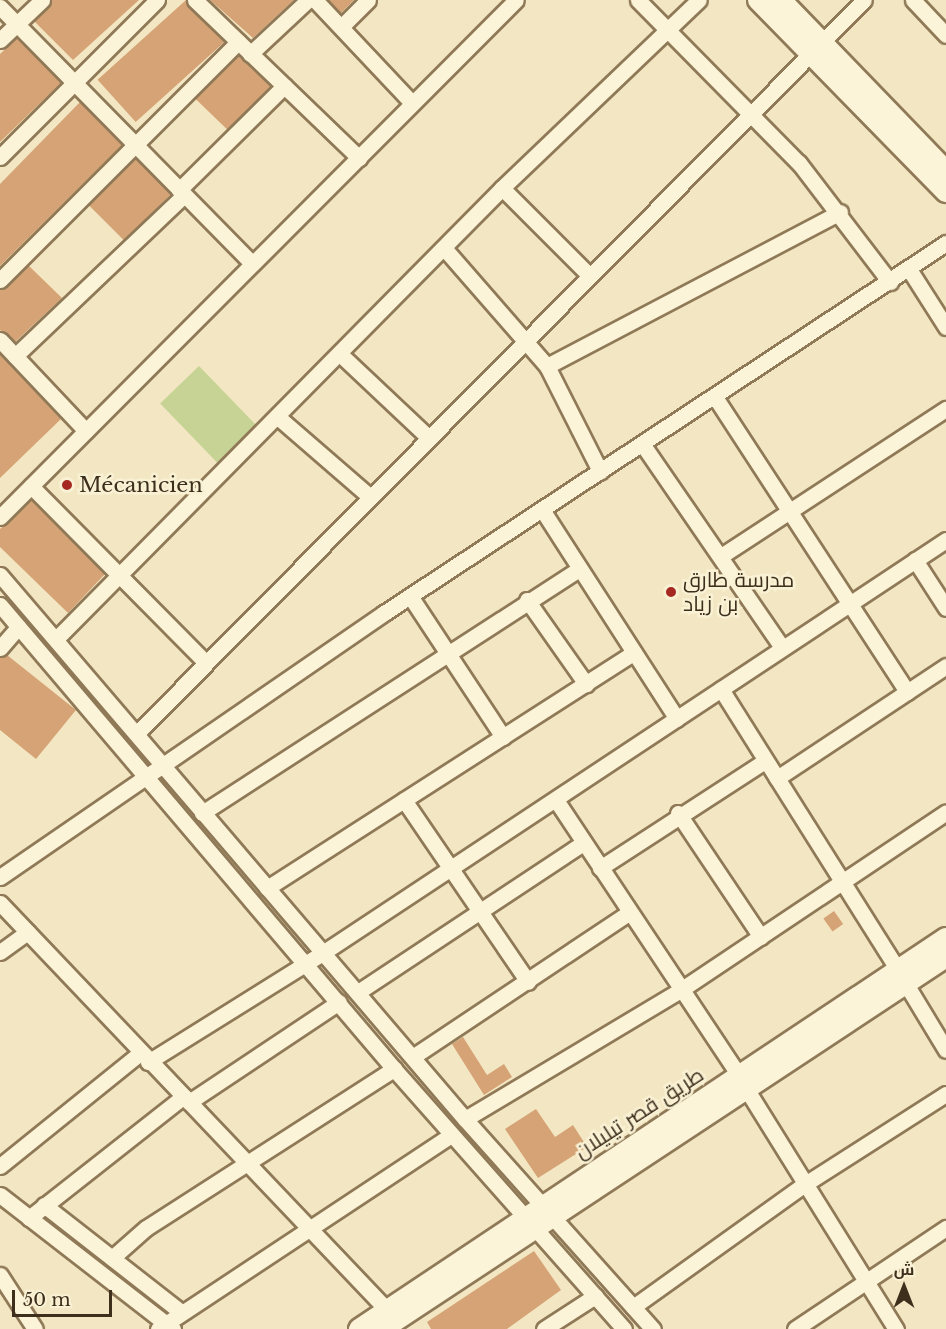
<!DOCTYPE html>
<meta charset="utf-8">
<style>
body{margin:0}
#map{position:relative;width:946px;height:1329px;overflow:hidden;background:#f3e7c3;font-family:"Libre Baskerville",Cairo,serif}
div>[style]{position:absolute}
.green>*{inset:0;background:#c7d295;transform-origin:0 0}
.building>*{inset:0;background:#d5a375;transform-origin:0 0}
.roads{filter:drop-shadow(2px 0 #8f7957) drop-shadow(-2px 0 #8f7957) drop-shadow(0 2px #8f7957) drop-shadow(0 -2px #8f7957)}
.street>*{height:15px;margin:-7.5px;padding:0 7.5px;transform-origin:7.5px;border-radius:7.5px;background:#fcf4d8}
.secondary>*{height:20px;margin:-10px;padding:0 10px;transform-origin:10px;border-radius:10px;background:#fcf4d8}
.dots>*{width:16px;height:16px;translate:-50% -50%;box-sizing:border-box;border:3px solid #f9f1d4;border-radius:50%}
span{translate:-50% -50%;white-space:nowrap;text-align:center;line-height:1.15;-webkit-text-stroke:5px #f9f1d4;paint-order:stroke}
.poi-label{font-size:21px;color:#3e2f1d}
.left{translate:0 -50%;text-align:left}
.street-label{font-size:21px;color:#3e2f1d}
.north{position:absolute;left:874px;top:1257px;width:60px;height:60px;-webkit-text-stroke:4px #f9f1d4;paint-order:stroke;rotate:0deg;font-size:16px;font-weight:700;line-height:24px;text-align:center;color:#3e2f1d}
.north::after{content:'';display:block;margin:auto;width:21px;height:27px;background:#3e2f1d;clip-path:polygon(50% 0,100% 100%,50% 72%,0 100%)}
.scale{position:absolute;left:12px;top:1290px;width:100px;height:27px;box-sizing:border-box;border:3px solid #3e2f1d;border-top:0;padding-left:8px;font-size:18px;line-height:21px;white-space:nowrap;color:#3e2f1d;-webkit-text-stroke:4px #f9f1d4;paint-order:stroke}
</style>
<div id="map">
<div class="green">
<i style="left:199px;top:366px;width:93px;height:54px;rotate:46deg"></i>
</div>
<div class="building">
<i style="clip-path:polygon(51px 0,139px 0,73px 60px,34px 21px)"></i>
<i style="left:186px;top:0;width:57px;height:119px;rotate:48deg"></i>
<i style="clip-path:polygon(210px 0,294px 0,253px 38px)"></i>
<i style="clip-path:polygon(328px 0,354px 0,341px 13px)"></i>
<i style="clip-path:polygon(17px 38px,61px 83px,0 142px,0 54px)"></i>
<i style="left:238px;top:55px;width:45px;height:61px;rotate:44deg"></i>
<i style="clip-path:polygon(80px 102px,122px 145px,0 266px,0 184px)"></i>
<i style="left:135px;top:158px;width:51px;height:66px;rotate:45deg"></i>
<i style="clip-path:polygon(28px 265px,62px 298px,15px 342px,0 330px,0 290px)"></i>
<i style="clip-path:polygon(0 354px,61px 419px,0 478px)"></i>
<i style="clip-path:polygon(31px 500px,105px 574px,68px 613px,0 547px,0 529px)"></i>
<i style="clip-path:polygon(7px 655px,76px 710px,36px 759px,0 730px,0 658px)"></i>
<i style="left:834px;top:911px;width:16px;height:13px;rotate:55deg"></i>
<i style="clip-path:polygon(463px 1037px,487px 1075px,504px 1064px,512px 1077px,484px 1095px,452px 1044px)"></i>
<i style="clip-path:polygon(536px 1109px,555px 1137px,573px 1125px,587px 1147px,538px 1178px,505px 1129px)"></i>
<i style="clip-path:polygon(534px 1251px,561px 1290px,507px 1329px,431px 1329px,427px 1322px)"></i>
</div>
<div class="roads">
<div class="street">
<i style="left:195px;top:0;width:228px;rotate:43.9deg"></i>
<i style="left:315px;top:0;width:140px;rotate:46.7deg"></i>
<i style="left:638px;top:0;width:229px;rotate:45.4deg"></i>
<i style="left:799px;top:163px;width:150px;rotate:52.6deg"></i>
<i style="left:913px;top:0;width:48px;rotate:46.7deg"></i>
<i style="left:0;top:7px;width:359px;rotate:45.5deg"></i>
<i style="left:341px;top:27px;width:38px;rotate:-45deg"></i>
<i style="left:0;top:40px;width:58px;rotate:-43.6deg"></i>
<i style="left:250px;top:54px;width:79px;rotate:-43deg"></i>
<i style="left:0;top:157px;width:222px;rotate:-45deg"></i>
<i style="left:502px;top:188px;width:123px;rotate:45deg"></i>
<i style="left:179px;top:190px;width:148px;rotate:-44.7deg"></i>
<i style="left:444px;top:248px;width:157px;rotate:48.9deg"></i>
<i style="left:547px;top:366px;width:118px;rotate:63.2deg"></i>
<i style="left:909px;top:269px;width:69px;rotate:57.5deg"></i>
<i style="left:0;top:280px;width:337px;rotate:-45deg"></i>
<i style="left:0;top:340px;width:125px;rotate:46.6deg"></i>
<i style="left:341px;top:355px;width:117px;rotate:43.3deg"></i>
<i style="left:15px;top:356px;width:233px;rotate:-43.6deg"></i>
<i style="left:547px;top:366px;width:331px;rotate:-27.7deg"></i>
<i style="left:715px;top:397px;width:352px;rotate:56.9deg"></i>
<i style="left:279px;top:418px;width:118px;rotate:40.9deg"></i>
<i style="left:643px;top:445px;width:245px;rotate:55.5deg"></i>
<i style="left:31px;top:486px;width:247px;rotate:45.3deg"></i>
<i style="left:543px;top:511px;width:247px;rotate:57.2deg"></i>
<i style="left:0;top:517px;width:730px;rotate:-45.06deg"></i>
<i style="left:721px;top:556px;width:269px;rotate:-33.2deg"></i>
<i style="left:915px;top:560px;width:57px;rotate:57.1deg"></i>
<i style="left:0;top:575px;width:716px;rotate:49.48deg"></i>
<i style="left:465px;top:1119px;width:282px;rotate:48.2deg"></i>
<i style="left:410px;top:596px;width:169px;rotate:56.6deg"></i>
<i style="left:527px;top:600px;width:103px;rotate:54.9deg"></i>
<i style="left:0;top:605px;width:609px;rotate:49.66deg"></i>
<i style="left:394px;top:1069px;width:347px;rotate:48.5deg"></i>
<i style="left:56px;top:639px;width:634px;rotate:-45.32deg"></i>
<i style="left:502px;top:188px;width:272px;rotate:-43.7deg"></i>
<i style="left:0;top:648px;width:28px;rotate:-49deg"></i>
<i style="left:721px;top:689px;width:332px;rotate:57.8deg"></i>
<i style="left:137px;top:733px;width:1032px;rotate:-45.24deg"></i>
<i style="left:777px;top:778px;width:203px;rotate:-33.5deg"></i>
<i style="left:404px;top:800px;width:220px;rotate:55.7deg"></i>
<i style="left:556px;top:800px;width:333px;rotate:56.4deg"></i>
<i style="left:202px;top:813px;width:450px;rotate:-32.9deg"></i>
<i style="left:678px;top:813px;width:149px;rotate:56.2deg"></i>
<i style="left:600px;top:868px;width:197px;rotate:-33deg"></i>
<i style="left:0;top:877px;width:466px;rotate:-34.5deg"></i>
<i style="left:384px;top:613px;width:673px;rotate:-33.36deg"></i>
<i style="left:267px;top:888px;width:436px;rotate:-32.7deg"></i>
<i style="left:0;top:903px;width:562px;rotate:46.44deg"></i>
<i style="left:0;top:952px;width:34px;rotate:-36deg"></i>
<i style="left:906px;top:984px;width:77px;rotate:58.8deg"></i>
<i style="left:358px;top:992px;width:270px;rotate:-33.5deg"></i>
<i style="left:414px;top:1056px;width:256px;rotate:-33.7deg"></i>
<i style="left:148px;top:1062px;width:208px;rotate:-32deg"></i>
<i style="left:324px;top:952px;width:746px;rotate:-33.52deg"></i>
<i style="left:747px;top:1090px;width:282px;rotate:58.1deg"></i>
<i style="left:189px;top:1102px;width:180px;rotate:-33.7deg"></i>
<i style="left:465px;top:1119px;width:249px;rotate:-30.9deg"></i>
<i style="left:679px;top:991px;width:321px;rotate:-33.8deg"></i>
<i style="left:0;top:1166px;width:180px;rotate:-38.9deg"></i>
<i style="left:0;top:1195px;width:219px;rotate:37.8deg"></i>
<i style="left:44px;top:1205px;width:175px;rotate:38deg"></i>
<i style="left:29px;top:1218px;width:197px;rotate:-38.2deg"></i>
<i style="left:112px;top:1258px;width:45px;rotate:-41.4deg"></i>
<i style="left:146px;top:1228px;width:295px;rotate:-32.7deg"></i>
<i style="left:0;top:1275px;width:64px;rotate:57.1deg"></i>
<i style="left:633px;top:1307px;width:211px;rotate:-35.6deg"></i>
<i style="left:805px;top:1184px;width:167px;rotate:-32.6deg"></i>
<i style="left:158px;top:1329px;width:351px;rotate:-33.5deg"></i>
<i style="left:544px;top:1329px;width:61px;rotate:-32.9deg"></i>
<i style="left:795px;top:1329px;width:182px;rotate:-33.8deg"></i>
</div>
<div class="secondary">
<i style="left:758px;top:0;width:269px;rotate:45.6deg"></i>
<i style="left:781px;top:0;width:238px;rotate:46deg"></i>
<i style="left:359px;top:1329px;width:705px;rotate:-33.67deg"></i>
<i style="left:383px;top:1329px;width:675px;rotate:-33.45deg"></i>
</div>
</div>
<div class="dots">
<i style="left:67px;top:485px;background:#a52921"></i>
<i style="left:671px;top:592px;background:#a52921"></i>
</div>
<div class="poi-label">
<span class="left" style="left:79px;top:485px">Mécanicien</span>
<span class="left" style="left:683px;top:592px">مدرسة طارق<br>بن زياد</span>
</div>
<div class="street-label">
<span style="left:639px;top:1113px;rotate:-33deg">طريق قصر تيليلان</span>
</div>
<div class="north">ش</div>
<div class="scale">50 m</div>
</div>
